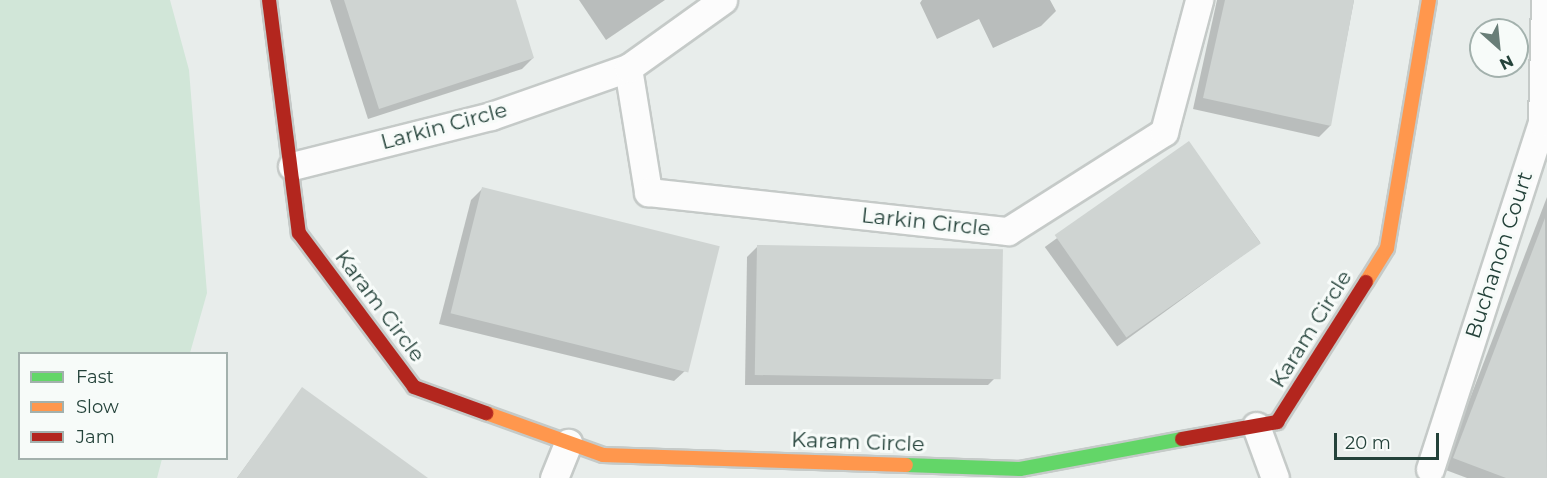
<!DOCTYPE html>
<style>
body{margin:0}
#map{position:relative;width:1547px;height:478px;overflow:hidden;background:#e8edeb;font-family:Montserrat,sans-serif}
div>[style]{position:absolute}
.green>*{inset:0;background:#d1e6d8}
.shadow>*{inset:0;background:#0003;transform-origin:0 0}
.building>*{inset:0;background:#cfd4d2;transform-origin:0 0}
.roads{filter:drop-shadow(2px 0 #c5cac8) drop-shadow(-2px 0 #c5cac8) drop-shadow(0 2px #c5cac8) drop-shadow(0 -2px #c5cac8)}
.street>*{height:27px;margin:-13.5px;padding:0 13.5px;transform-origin:13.5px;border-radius:13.5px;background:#fcfcfc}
.fast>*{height:14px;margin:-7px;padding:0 7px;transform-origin:7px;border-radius:7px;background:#63d668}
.slow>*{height:14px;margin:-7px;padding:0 7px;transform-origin:7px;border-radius:7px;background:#ff974d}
.jam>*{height:14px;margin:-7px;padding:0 7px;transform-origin:7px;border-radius:7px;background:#b3261e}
span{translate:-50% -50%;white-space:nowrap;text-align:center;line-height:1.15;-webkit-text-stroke:6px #f7fbf9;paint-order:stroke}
.street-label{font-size:21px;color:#24423a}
.legend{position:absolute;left:18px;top:352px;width:210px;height:108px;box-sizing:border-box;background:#f7fbf9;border:2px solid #a3b1ad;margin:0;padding:8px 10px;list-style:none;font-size:18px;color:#24423a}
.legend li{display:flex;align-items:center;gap:12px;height:30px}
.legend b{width:30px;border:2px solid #a3b1ad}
.north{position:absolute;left:1469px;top:18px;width:60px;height:60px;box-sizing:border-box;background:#f7fbf9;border:2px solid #a3b1ad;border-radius:50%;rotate:153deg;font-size:16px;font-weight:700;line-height:24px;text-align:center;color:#24423a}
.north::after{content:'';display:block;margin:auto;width:21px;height:27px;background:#697e78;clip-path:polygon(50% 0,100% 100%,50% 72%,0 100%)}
.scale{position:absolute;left:1334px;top:433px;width:105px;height:27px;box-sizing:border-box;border:3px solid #24423a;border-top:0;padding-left:8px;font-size:18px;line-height:21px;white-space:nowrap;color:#24423a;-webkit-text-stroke:4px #f7fbf9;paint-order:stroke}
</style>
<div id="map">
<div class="green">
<i style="clip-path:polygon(0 0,170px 0,189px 70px,207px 293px,190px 353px,20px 354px,20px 458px,162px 459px,157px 478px,0 478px)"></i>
</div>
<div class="shadow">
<i style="clip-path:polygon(514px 0,533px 58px,522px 69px,368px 119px,330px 0)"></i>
<i style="clip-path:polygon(579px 0,665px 0,606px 40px)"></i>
<i style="clip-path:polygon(922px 0,1050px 0,1056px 11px,1041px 26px,993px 48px,979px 19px,937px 39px,920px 3px)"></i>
<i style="clip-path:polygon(1217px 0,1354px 0,1330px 126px,1319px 137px,1193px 109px)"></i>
<i style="left:1188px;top:143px;width:123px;height:177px;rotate:54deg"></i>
<i style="clip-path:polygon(482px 189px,686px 370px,674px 381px,439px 324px,471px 200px)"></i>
<i style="clip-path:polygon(1547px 197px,1547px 478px,1467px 478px,1443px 469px)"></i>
<i style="clip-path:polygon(758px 246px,1000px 373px,988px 385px,745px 385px,747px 257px)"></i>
<i style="clip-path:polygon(302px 389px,395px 478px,237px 478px)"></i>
</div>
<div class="building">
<i style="clip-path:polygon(344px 0,516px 0,534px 58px,379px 109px)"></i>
<i style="clip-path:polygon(1225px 0,1354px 0,1331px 126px,1203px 98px)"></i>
<i style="left:1189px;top:141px;width:125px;height:164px;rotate:55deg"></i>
<i style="left:482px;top:187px;width:245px;height:130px;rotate:14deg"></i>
<i style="clip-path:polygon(1545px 218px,1547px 478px,1506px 478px,1453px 458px)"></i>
<i style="left:757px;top:245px;width:246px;height:130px;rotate:1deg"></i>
<i style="clip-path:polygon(302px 387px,428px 478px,237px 478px)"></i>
</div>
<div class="roads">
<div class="street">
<i style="left:628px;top:68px;width:126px;rotate:80.8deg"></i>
<i style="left:648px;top:192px;width:362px;rotate:6.2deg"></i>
<i style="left:1008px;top:231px;width:185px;rotate:-32.4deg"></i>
<i style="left:1164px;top:132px;width:137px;rotate:-75.1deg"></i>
<i style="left:292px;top:166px;width:205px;rotate:-14.1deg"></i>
<i style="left:491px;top:116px;width:145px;rotate:-19.3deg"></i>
<i style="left:628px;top:68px;width:117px;rotate:-35.6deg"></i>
<i style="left:1256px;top:426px;width:55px;rotate:69.9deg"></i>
<i style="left:1430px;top:469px;width:365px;rotate:-72.1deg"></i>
<i style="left:1542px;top:122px;width:122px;rotate:-88.6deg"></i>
<i style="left:554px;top:478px;width:38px;rotate:-68deg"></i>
</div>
<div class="fast">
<i style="left:906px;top:465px;width:114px;rotate:2deg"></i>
<i style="left:1020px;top:469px;width:165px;rotate:-10.5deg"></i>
</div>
<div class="slow">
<i style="left:1366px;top:282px;width:40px;rotate:-58deg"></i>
<i style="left:1387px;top:248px;width:252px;rotate:-80.4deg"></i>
<i style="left:486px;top:413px;width:124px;rotate:19.7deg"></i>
<i style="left:603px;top:455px;width:303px;rotate:1.9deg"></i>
</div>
<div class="jam">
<i style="left:269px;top:0;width:235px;rotate:82.7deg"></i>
<i style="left:299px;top:233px;width:192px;rotate:53.2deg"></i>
<i style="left:414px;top:387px;width:77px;rotate:19.9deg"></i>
<i style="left:1182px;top:439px;width:97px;rotate:-10.1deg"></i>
<i style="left:1277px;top:422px;width:166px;rotate:-57.6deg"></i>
</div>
</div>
<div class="street-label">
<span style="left:444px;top:126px;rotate:-15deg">Larkin Circle</span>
<span style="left:926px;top:222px;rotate:6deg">Larkin Circle</span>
<span style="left:1499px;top:255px;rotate:-72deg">Buchanon Court</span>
<span style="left:380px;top:306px;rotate:53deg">Karam Circle</span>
<span style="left:1311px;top:329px;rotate:-58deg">Karam Circle</span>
<span style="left:858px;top:442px;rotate:2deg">Karam Circle</span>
</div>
<ul class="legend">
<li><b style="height:8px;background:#63d668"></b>Fast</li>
<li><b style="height:8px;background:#ff974d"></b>Slow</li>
<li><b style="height:8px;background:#b3261e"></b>Jam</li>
</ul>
<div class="north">N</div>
<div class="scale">20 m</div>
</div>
